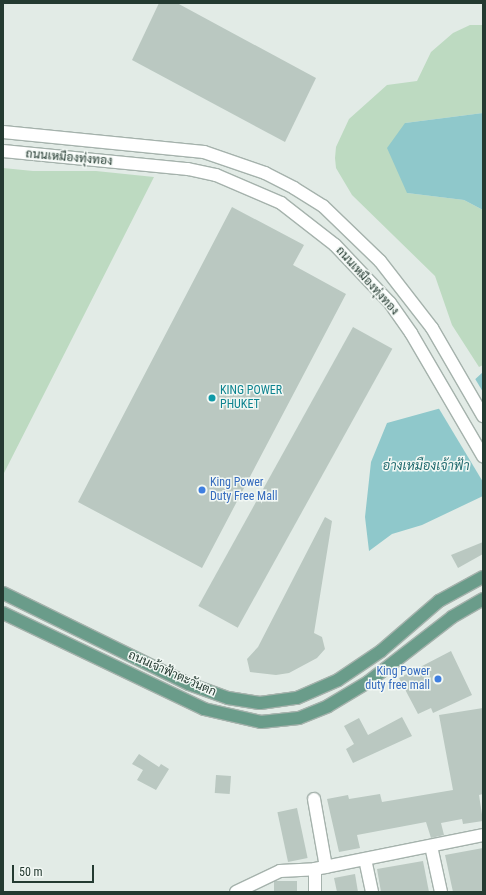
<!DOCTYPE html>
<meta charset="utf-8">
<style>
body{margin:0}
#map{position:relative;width:486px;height:895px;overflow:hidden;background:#e2ebe6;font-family:"Roboto Condensed",Sarabun,sans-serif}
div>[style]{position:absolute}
.green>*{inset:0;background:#bddac1}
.water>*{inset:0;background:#8fc8cb}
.pier>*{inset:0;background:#e2ebe6}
.building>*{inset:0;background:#bac8c1;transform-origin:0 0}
.roads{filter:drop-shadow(1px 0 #a5b2ac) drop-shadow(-1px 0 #a5b2ac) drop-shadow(0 1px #a5b2ac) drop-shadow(0 -1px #a5b2ac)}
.minor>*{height:12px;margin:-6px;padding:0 6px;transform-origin:6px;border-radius:6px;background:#fff}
.major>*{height:12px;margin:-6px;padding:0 6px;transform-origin:6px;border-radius:6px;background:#6a9c8a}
.dots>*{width:11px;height:11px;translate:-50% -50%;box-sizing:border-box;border:2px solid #f2f8f4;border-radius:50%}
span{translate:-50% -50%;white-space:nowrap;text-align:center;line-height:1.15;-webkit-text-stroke:3px #f2f8f4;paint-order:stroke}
.street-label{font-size:12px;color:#243a31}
.culture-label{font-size:12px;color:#0d838f}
.left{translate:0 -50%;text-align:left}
.shop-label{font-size:12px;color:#366cbe}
.right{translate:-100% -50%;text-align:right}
.water-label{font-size:13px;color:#236c70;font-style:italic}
.frame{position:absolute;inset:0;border:4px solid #243a31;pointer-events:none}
.scale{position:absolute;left:12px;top:865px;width:82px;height:18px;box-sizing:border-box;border:2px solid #243a31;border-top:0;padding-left:5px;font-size:12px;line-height:14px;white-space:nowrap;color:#243a31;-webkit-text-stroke:3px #f2f8f4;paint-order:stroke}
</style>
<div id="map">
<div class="green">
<i style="clip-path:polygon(470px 25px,483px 25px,483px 113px,405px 123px,407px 193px,464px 200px,483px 210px,483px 365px,479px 367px,452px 325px,435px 276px,352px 195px,336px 168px,335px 158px,336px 147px,349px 119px,387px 85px,417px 81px,431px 52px,453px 33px)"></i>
<i style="clip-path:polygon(3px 168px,33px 171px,96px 171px,154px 177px,3px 475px)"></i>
</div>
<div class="water">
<i style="clip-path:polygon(483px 113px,483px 210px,464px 200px,407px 193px,387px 148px,405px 123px)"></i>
<i style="clip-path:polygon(483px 372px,483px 496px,422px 525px,392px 534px,369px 551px,365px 517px,371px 462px,387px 423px,445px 407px)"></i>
</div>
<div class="pier">
<i style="clip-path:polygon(474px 377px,483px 392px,483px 482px,438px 407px)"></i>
</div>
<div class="building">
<i style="clip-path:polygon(159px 3px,177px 3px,316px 78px,285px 142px,132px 60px)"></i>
<i style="clip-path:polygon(232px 207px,304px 245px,293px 265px,346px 294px,202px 568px,78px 502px)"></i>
<i style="left:353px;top:327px;width:45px;height:319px;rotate:29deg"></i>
<i style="clip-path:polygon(325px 517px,332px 521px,314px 633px,322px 637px,325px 649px,317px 658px,289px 673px,276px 675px,250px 672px,247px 659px,258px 647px)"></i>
<i style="clip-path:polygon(483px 542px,483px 554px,458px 568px,451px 555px)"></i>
<i style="clip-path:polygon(451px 651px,472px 695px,433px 713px,431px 708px,418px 714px,399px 678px)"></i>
<i style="clip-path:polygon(483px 708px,483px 794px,479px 795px,483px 821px,463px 824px,462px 819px,441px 823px,444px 835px,431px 838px,426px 822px,357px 835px,360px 848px,339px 852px,327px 799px,348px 795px,349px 799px,380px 794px,382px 802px,453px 790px,439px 715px)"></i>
<i style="clip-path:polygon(402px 717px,412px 736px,353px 763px,346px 749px,354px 744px,344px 726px,359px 718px,368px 735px)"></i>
<i style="clip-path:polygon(139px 754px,159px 767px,161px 764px,169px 769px,156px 790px,137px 780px,143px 770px,132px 764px)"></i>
<i style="left:216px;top:775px;width:15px;height:18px;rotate:4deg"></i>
<i style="left:297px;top:808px;width:51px;height:20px;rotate:78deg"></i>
<i style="clip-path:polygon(483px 848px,483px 892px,453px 892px,445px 855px)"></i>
<i style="clip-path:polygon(423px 861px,429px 892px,381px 892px,377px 869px)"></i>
<i style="clip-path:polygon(355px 874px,358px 892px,337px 892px,334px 878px)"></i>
<i style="left:297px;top:881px;width:11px;height:23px;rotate:90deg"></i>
</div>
<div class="roads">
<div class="minor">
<i style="left:3px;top:132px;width:202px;rotate:5.7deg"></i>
<i style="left:204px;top:152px;width:65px;rotate:19deg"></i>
<i style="left:265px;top:173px;width:33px;rotate:27deg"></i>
<i style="left:294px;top:188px;width:34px;rotate:32deg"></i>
<i style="left:323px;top:206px;width:79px;rotate:44deg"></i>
<i style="left:380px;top:261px;width:85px;rotate:52.2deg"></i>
<i style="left:432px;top:328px;width:102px;rotate:59.9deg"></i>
<i style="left:3px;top:151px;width:186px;rotate:5.6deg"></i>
<i style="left:188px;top:169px;width:29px;rotate:12deg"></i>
<i style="left:216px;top:175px;width:71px;rotate:23.3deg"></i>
<i style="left:281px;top:203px;width:68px;rotate:37.9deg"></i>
<i style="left:335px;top:245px;width:80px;rotate:46.5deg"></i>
<i style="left:390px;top:303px;width:37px;rotate:55deg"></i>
<i style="left:411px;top:333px;width:143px;rotate:59.7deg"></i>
<i style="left:314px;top:799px;width:69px;rotate:80deg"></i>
<i style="left:431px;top:846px;width:47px;rotate:77.7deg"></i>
<i style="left:365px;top:859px;width:34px;rotate:78deg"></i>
<i style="left:315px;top:869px;width:23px;rotate:90deg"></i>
<i style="left:236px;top:892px;width:49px;rotate:-25.5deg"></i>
<i style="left:280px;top:871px;width:35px;rotate:-3deg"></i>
<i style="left:315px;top:869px;width:171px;rotate:-11.4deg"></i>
</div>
<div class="major">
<i style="left:3px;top:593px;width:207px;rotate:26.1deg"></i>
<i style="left:189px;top:684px;width:41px;rotate:19.7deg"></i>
<i style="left:228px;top:698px;width:32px;rotate:9deg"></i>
<i style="left:260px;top:703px;width:37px;rotate:-8deg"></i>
<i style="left:297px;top:698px;width:45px;rotate:-23.7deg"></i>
<i style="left:338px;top:680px;width:52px;rotate:-34deg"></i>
<i style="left:381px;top:651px;width:77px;rotate:-40.8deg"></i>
<i style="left:439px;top:601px;width:50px;rotate:-28.6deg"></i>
<i style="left:3px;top:613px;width:223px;rotate:25.5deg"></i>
<i style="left:204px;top:709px;width:58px;rotate:12.8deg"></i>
<i style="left:261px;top:722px;width:38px;rotate:-6deg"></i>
<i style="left:299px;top:718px;width:31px;rotate:-22deg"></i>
<i style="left:328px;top:706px;width:47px;rotate:-31deg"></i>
<i style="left:368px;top:682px;width:106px;rotate:-37.7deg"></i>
<i style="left:452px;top:617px;width:36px;rotate:-30deg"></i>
</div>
</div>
<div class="dots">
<i style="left:212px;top:398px;background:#0f9aa8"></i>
<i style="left:202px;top:490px;background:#3f7fe0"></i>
<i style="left:438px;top:679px;background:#3f7fe0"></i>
</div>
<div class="street-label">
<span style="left:69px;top:158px;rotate:5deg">ถนนเหมืองทุ่งทอง</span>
<span style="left:367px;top:281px;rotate:48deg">ถนนเหมืองทุ่งทอง</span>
<span style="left:172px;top:674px;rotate:24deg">ถนนเจ้าฟ้าตะวันตก</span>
</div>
<div class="culture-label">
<span class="left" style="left:220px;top:398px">KING POWER<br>PHUKET</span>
</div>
<div class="shop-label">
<span class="left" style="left:210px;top:490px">King Power<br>Duty Free Mall</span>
<span class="right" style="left:430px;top:679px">King Power<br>duty free mall</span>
</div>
<div class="water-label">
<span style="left:426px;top:466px">อ่างเหมืองเจ้าฟ้า</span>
</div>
<div class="frame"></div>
<div class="scale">50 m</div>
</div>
